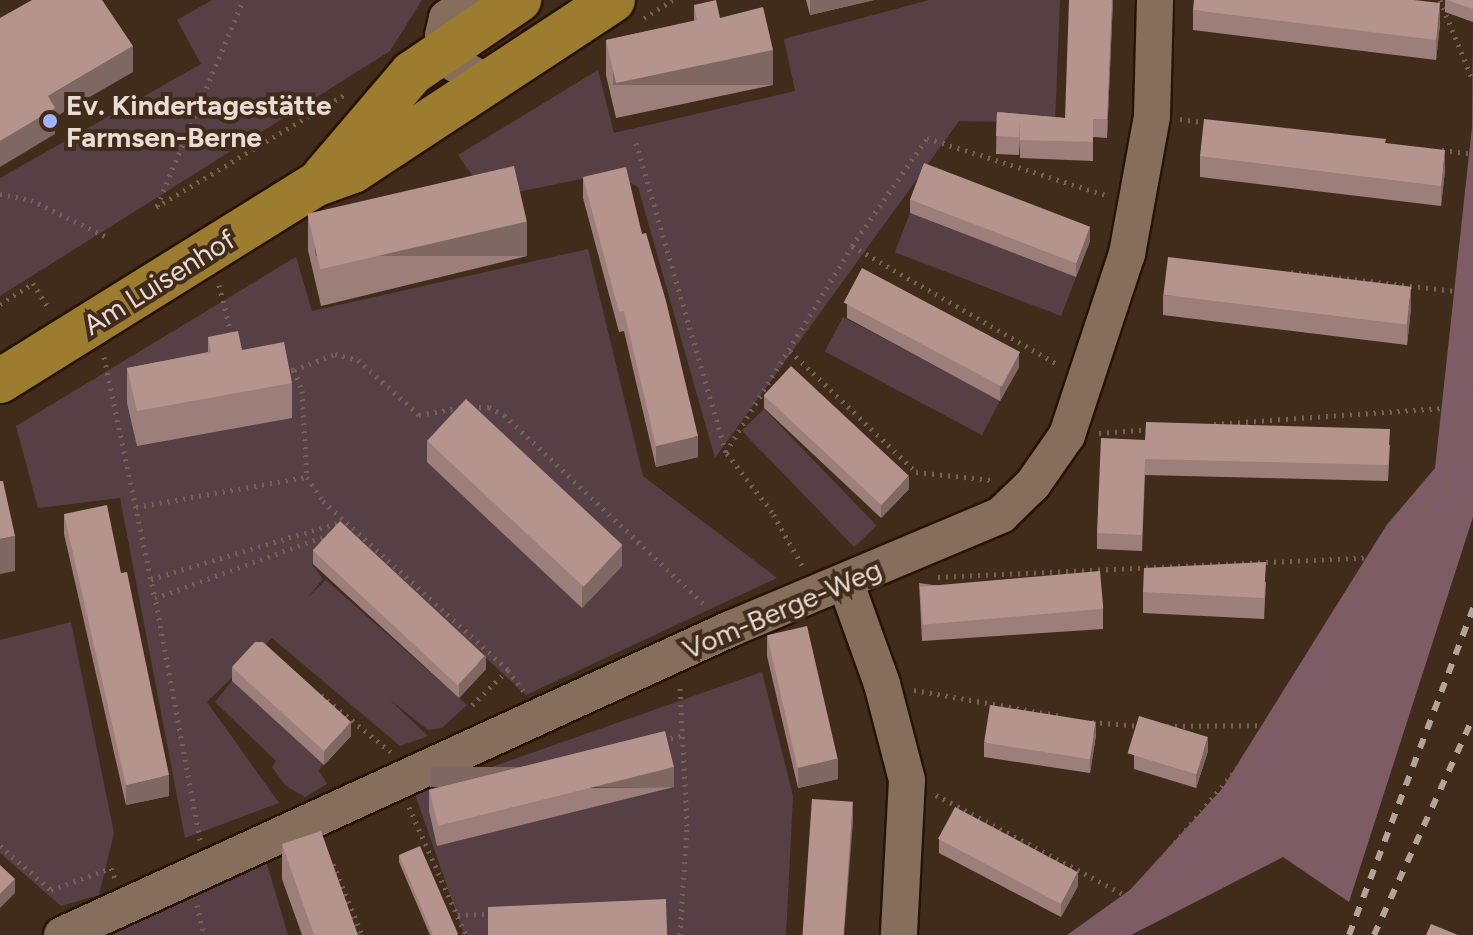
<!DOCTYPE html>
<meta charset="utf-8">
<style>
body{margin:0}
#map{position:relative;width:1473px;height:935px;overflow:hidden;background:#412c1c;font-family:Figtree,sans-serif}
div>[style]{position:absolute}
.green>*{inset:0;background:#564046;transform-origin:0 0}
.forest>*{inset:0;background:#7e5c65}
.path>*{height:5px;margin-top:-2.5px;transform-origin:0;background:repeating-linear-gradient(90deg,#756254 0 2px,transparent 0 8px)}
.roads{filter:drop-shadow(2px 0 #271405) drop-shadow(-2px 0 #271405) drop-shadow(0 2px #271405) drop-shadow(0 -2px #271405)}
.minor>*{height:36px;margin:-18px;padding:0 18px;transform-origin:18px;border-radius:18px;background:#866e5c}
.major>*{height:44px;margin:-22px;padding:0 22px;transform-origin:22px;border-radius:22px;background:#9c7c2e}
.rail>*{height:6px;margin-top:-3px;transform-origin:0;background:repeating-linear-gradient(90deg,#b4a498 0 10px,transparent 0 20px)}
.wall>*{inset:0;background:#9c7f7a}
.shaded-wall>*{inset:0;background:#7f6863;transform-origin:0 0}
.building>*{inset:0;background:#b5948e;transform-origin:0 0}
.dots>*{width:22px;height:22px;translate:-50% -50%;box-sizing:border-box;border:4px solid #412c1c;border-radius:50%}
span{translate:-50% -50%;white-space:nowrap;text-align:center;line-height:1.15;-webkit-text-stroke:8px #412c1c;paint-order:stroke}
.poi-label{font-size:28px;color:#eadcd2;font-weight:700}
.left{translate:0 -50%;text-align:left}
.street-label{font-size:28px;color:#eadcd2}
</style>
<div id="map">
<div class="green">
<i style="clip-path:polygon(212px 0,422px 0,390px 51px,0 296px,0 178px,201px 64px,177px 20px)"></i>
<i style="clip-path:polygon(929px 0,1060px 0,1055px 123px,959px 121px,715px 458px,638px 187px,611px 173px,488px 198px,458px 155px,598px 70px,614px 133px,795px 91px,784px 39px)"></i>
<i style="left:910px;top:213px;width:178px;height:42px;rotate:21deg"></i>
<i style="clip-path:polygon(588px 249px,643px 476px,777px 578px,526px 695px,346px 528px,312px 564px,323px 579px,308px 597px,326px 580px,467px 705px,442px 728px,428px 730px,389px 699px,428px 736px,400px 746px,272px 638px,207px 702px,279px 803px,185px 838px,120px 498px,38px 508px,16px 426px,296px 257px,312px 311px)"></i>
<i style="left:843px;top:317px;width:178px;height:39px;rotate:28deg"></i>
<i style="left:764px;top:409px;width:162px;height:31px;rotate:46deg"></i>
<i style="clip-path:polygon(71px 622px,114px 833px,99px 895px,61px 906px,0 853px,0 640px)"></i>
<i style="clip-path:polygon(762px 672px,793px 796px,786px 935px,464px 935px,415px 794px)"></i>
<i style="clip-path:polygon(232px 681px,323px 764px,319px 771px,327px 784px,305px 797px,286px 786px,272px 767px,276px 761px,215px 702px)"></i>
<i style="clip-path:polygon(266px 861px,288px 935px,107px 935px)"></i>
</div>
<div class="forest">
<i style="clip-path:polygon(1473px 22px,1473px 517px,1349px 902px,1283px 857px,1131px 935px,1067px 935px,1130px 890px,1222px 789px,1386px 526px,1435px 468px,1472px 127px)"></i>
</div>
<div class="path">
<i style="left:1440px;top:0;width:87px;rotate:67.8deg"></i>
<i style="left:644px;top:18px;width:34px;rotate:-32deg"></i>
<i style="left:1180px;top:119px;width:30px;rotate:8deg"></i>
<i style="left:636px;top:143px;width:322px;rotate:73.8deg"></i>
<i style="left:1442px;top:150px;width:31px;rotate:7deg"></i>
<i style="left:0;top:194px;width:32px;rotate:11deg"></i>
<i style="left:31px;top:200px;width:85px;rotate:26deg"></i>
<i style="left:157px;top:206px;width:223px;rotate:-67.3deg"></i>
<i style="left:156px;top:207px;width:219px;rotate:-30.8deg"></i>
<i style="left:852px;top:246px;width:239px;rotate:29.9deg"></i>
<i style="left:1291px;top:272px;width:183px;rotate:6.6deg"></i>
<i style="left:219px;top:285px;width:54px;rotate:76deg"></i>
<i style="left:0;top:304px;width:39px;rotate:-32deg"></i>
<i style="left:33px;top:283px;width:32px;rotate:58deg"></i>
<i style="left:790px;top:351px;width:175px;rotate:43.8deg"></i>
<i style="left:916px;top:472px;width:76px;rotate:6deg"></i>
<i style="left:104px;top:357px;width:246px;rotate:78.1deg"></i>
<i style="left:283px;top:369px;width:11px;rotate:5deg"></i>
<i style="left:294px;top:370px;width:22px;rotate:69deg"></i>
<i style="left:302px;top:391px;width:86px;rotate:86.7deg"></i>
<i style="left:307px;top:477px;width:29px;rotate:56deg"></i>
<i style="left:323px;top:501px;width:251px;rotate:42.4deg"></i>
<i style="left:508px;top:670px;width:26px;rotate:54deg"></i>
<i style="left:294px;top:370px;width:44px;rotate:-21.3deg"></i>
<i style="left:335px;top:354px;width:24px;rotate:15deg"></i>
<i style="left:358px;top:360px;width:82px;rotate:42deg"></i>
<i style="left:419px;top:415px;width:45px;rotate:-10.3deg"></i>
<i style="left:463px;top:407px;width:26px"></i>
<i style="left:489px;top:407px;width:17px;rotate:28deg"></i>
<i style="left:504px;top:415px;width:278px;rotate:43.4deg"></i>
<i style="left:1214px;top:424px;width:244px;rotate:-4deg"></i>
<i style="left:1099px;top:433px;width:53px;rotate:-4.3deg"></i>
<i style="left:136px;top:507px;width:174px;rotate:-10deg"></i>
<i style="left:802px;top:565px;width:61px;rotate:-119.5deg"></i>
<i style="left:772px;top:512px;width:76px;rotate:-127.5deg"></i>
<i style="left:726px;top:452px;width:241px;rotate:-58.5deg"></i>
<i style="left:852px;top:246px;width:131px;rotate:-55.2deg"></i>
<i style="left:927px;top:138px;width:188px;rotate:17.7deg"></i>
<i style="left:938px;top:577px;width:434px;rotate:-2.6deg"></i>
<i style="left:151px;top:579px;width:198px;rotate:-16.7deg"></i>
<i style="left:914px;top:690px;width:150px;rotate:10deg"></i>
<i style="left:321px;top:695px;width:90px;rotate:39.2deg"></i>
<i style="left:472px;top:705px;width:50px;rotate:-44.2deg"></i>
<i style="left:1092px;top:722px;width:49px;rotate:4.7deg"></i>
<i style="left:1167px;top:726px;width:106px;rotate:-0.5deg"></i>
<i style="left:663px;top:740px;width:22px;rotate:-13deg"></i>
<i style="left:936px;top:795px;width:218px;rotate:27.9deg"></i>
<i style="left:409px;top:807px;width:140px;rotate:66deg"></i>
<i style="left:200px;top:840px;width:246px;rotate:-100.5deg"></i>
<i style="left:155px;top:598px;width:187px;rotate:-20deg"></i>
<i style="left:0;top:846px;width:67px;rotate:40.8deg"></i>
<i style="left:51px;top:890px;width:64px;rotate:-20.1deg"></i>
<i style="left:111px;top:868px;width:12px;rotate:70deg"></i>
<i style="left:333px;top:864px;width:77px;rotate:67.8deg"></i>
<i style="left:197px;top:905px;width:31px;rotate:77deg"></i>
<i style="left:458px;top:915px;width:35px;rotate:-2deg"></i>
<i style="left:680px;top:935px;width:109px;rotate:-86.3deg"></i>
<i style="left:687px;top:826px;width:140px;rotate:-92.9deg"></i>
<i style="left:1080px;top:935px;width:61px;rotate:-37.1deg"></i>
<i style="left:1129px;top:898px;width:225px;rotate:-50.2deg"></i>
<i style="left:1273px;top:725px;width:196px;rotate:-59.2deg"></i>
<i style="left:1373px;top:557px;width:102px;rotate:-44.2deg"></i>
<i style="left:1446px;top:486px;width:80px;rotate:-82.1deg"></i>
<i style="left:1457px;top:407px;width:29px;rotate:-56deg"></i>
</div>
<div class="roads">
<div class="minor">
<i style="left:473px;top:0;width:32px;rotate:145deg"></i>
<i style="left:447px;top:18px;width:18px;rotate:103deg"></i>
<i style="left:443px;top:36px;width:30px;rotate:67deg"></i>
<i style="left:455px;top:64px;width:34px;rotate:30deg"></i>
<i style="left:845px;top:581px;width:109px;rotate:70.2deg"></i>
<i style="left:882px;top:684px;width:99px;rotate:75.4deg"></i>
<i style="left:907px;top:780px;width:155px;rotate:93deg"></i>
<i style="left:62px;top:935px;width:735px;rotate:-24.61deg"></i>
<i style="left:730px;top:629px;width:294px;rotate:-22.8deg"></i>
<i style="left:1001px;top:515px;width:45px;rotate:-44.1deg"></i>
<i style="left:1033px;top:484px;width:60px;rotate:-55.2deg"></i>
<i style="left:1067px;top:435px;width:191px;rotate:-71.7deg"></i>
<i style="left:1127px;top:254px;width:140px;rotate:-79.7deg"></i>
<i style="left:1152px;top:116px;width:116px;rotate:-88.5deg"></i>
</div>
<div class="major">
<i style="left:324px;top:176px;width:135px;rotate:-49.5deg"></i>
<i style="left:412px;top:73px;width:130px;rotate:-34.3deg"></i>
<i style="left:0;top:381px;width:373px;rotate:-31.9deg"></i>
<i style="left:317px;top:184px;width:38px;rotate:-20deg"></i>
<i style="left:353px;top:171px;width:311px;rotate:-33.3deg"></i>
</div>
</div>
<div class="rail">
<i style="left:1349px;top:935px;width:350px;rotate:-69.2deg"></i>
<i style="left:1374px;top:935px;width:239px;rotate:-65.5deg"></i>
</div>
<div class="wall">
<i style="clip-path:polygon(806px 0,874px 0,810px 15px)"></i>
<i style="clip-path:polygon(1113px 0,1107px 138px,1093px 137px,1093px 161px,1020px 158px,1020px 140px,1019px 155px,996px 154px,997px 112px,1065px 118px)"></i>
<i style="clip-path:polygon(1445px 0,1473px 0,1473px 22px,1445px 12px)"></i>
<i style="clip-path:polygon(694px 5px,720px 18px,773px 85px,616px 118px,606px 75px,606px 40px,694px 21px)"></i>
<i style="clip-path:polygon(1193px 10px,1440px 24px,1436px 60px,1193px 30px)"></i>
<i style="clip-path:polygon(1386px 143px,1445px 170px,1441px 206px,1200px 177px,1200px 156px)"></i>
<i style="clip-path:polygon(583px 177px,642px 234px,698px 457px,656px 467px,624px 331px,619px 332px,583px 198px)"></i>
<i style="clip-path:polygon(910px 199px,1090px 241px,1076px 277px,910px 213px)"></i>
<i style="clip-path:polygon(308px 215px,527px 256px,321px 306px,308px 250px)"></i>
<i style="clip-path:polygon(1163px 295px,1411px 308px,1407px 345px,1163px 315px)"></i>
<i style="clip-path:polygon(847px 304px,1019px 367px,1000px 401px,847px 318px)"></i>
<i style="clip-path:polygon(208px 337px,242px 350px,292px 383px,292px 418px,137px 446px,127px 403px,127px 368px,208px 352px)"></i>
<i style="clip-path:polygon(764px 395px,909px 489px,881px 518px,764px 408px)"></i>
<i style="clip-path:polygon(1145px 440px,1390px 445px,1388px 481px,1145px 475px,1142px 551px,1097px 549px,1097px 533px)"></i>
<i style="clip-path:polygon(427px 441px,622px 566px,582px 608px,427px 462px)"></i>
<i style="clip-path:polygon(64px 514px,169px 796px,126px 805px,64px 534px)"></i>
<i style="clip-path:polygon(313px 550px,486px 669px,459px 698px,313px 564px)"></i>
<i style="clip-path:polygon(1266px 582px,1264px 619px,1143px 613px,1143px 592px)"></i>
<i style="clip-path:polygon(919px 583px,1103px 609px,1103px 629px,922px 641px)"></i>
<i style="clip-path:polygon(767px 636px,838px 779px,798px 788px,767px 656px)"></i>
<i style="clip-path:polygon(232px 667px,351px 736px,324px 765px,232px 681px)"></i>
<i style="clip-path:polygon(1096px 735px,1090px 773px,984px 757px,984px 743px)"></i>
<i style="clip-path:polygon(1208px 751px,1196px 788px,1134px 769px,1134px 755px)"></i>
<i style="clip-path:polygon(674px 787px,437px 846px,429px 811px,429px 790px)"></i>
<i style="clip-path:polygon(939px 839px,1078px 886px,1061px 917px,939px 853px)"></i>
<i style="clip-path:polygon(282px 844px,358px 935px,302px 935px,282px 879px)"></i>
<i style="clip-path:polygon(399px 855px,458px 935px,430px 935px,399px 862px)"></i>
</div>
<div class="shaded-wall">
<i style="clip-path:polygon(810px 0,874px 0,810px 15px)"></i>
<i style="clip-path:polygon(1112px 0,1113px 0,1107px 138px,1107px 119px)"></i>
<i style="clip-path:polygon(1440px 3px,1440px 24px,1436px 60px,1436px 40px)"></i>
<i style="clip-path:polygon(133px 46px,133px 72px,55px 117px,55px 134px,0 167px,0 141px,48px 96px)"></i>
<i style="left:773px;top:50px;width:35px;height:160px;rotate:90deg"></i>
<i style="clip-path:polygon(1445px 150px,1445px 170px,1441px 206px,1441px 186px)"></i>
<i style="left:527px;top:221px;width:35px;height:212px;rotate:90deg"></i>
<i style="clip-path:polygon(1090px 227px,1090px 241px,1076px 277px,1076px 263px)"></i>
<i style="clip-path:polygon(1411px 287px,1411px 308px,1407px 345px,1407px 324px)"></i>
<i style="clip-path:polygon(1019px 353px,1019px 367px,1000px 401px,1000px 387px)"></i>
<i style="clip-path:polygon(698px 436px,698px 457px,656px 467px,656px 446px)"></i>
<i style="clip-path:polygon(909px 476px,909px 489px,881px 518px,881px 504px)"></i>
<i style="clip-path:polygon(15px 536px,15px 571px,0 574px,0 539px)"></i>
<i style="clip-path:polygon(622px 545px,622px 566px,582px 608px,582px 587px)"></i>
<i style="clip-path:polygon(486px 655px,486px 669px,459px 698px,459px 684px)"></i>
<i style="clip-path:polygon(1096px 721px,1096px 735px,1090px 773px,1090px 759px)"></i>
<i style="clip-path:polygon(351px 722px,351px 736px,324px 765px,324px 751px)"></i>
<i style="clip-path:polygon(1208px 737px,1208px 751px,1196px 788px,1196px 774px)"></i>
<i style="clip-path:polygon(838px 758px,838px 779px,798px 788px,798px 768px)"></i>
<i style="left:674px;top:767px;width:20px;height:244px;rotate:90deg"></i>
<i style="clip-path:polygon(169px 775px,169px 796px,126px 805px,126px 785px)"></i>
<i style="clip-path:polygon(853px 802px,853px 822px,844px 935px,842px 935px)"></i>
<i style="clip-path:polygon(1078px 872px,1078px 886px,1061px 917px,1061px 903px)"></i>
<i style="clip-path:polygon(15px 879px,15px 893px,0 908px,0 894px)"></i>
</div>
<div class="building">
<i style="clip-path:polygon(32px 0,102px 0,133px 46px,48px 96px,55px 108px,0 141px,0 18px)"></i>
<i style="clip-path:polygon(716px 0,720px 18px,763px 7px,773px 50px,616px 83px,606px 40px,697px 20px,694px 5px)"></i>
<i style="clip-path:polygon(1069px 0,1112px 0,1107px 119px,1093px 119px,1093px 142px,1020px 140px,1020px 120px,1019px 137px,996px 136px,997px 112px,1065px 118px)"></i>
<i style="clip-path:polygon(1194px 0,1414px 0,1440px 3px,1436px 40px,1193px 10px)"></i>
<i style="clip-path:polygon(1447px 0,1473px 0,1473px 9px)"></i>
<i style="clip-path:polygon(1204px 119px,1386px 139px,1385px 143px,1445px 150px,1441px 186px,1200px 156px)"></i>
<i style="left:924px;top:163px;width:178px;height:39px;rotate:21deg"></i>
<i style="left:514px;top:166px;width:57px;height:212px;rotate:77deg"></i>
<i style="clip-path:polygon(626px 167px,642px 234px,646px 233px,666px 301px,698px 436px,656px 446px,624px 311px,619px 312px,583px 177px)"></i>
<i style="left:1168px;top:257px;width:245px;height:38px;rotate:7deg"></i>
<i style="left:862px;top:268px;width:179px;height:39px;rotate:28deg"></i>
<i style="clip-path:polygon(238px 331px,242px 350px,284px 342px,292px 383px,137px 411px,127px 368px,211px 352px,208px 337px)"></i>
<i style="left:791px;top:366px;width:161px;height:40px;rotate:43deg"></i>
<i style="left:466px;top:399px;width:214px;height:57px;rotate:43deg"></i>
<i style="clip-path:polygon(1146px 422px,1390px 429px,1388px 465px,1145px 459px,1142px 535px,1097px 533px,1101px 438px,1145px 440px)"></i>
<i style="clip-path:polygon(0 481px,3px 481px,15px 536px,0 539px)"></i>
<i style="clip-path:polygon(107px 505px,121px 573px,127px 572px,169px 775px,126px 785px,64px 514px)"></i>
<i style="left:340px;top:521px;width:198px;height:40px;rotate:43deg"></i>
<i style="clip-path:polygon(1266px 562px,1264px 598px,1143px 592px,1144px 568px)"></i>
<i style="left:1100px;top:571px;width:38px;height:181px;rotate:85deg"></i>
<i style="left:807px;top:626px;width:136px;height:41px;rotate:77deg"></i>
<i style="clip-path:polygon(255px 642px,263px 642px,351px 722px,324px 751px,232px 667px)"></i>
<i style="left:990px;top:705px;width:107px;height:38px;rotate:9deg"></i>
<i style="left:1139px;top:716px;width:72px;height:39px;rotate:17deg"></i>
<i style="left:665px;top:731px;width:37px;height:243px;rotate:76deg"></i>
<i style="left:812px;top:799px;width:41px;height:137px;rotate:4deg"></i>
<i style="left:955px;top:807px;width:139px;height:36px;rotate:28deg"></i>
<i style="clip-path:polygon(321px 831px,358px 935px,314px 935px,282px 844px)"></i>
<i style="clip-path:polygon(420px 846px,458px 934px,457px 935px,433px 935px,399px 855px)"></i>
<i style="clip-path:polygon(0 865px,15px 879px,0 894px)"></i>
<i style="clip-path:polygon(666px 899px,667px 935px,488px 935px,488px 907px)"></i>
<i style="clip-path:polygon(1431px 924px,1458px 935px,1426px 935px)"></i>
</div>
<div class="dots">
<i style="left:50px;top:121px;background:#a0b3fd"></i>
</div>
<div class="poi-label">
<span class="left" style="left:66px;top:121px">Ev. Kindertagestätte<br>Farmsen-Berne</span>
</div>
<div class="street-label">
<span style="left:159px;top:282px;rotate:-32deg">Am Luisenhof</span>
<span style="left:782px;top:609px;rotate:-23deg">Vom-Berge-Weg</span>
</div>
</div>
